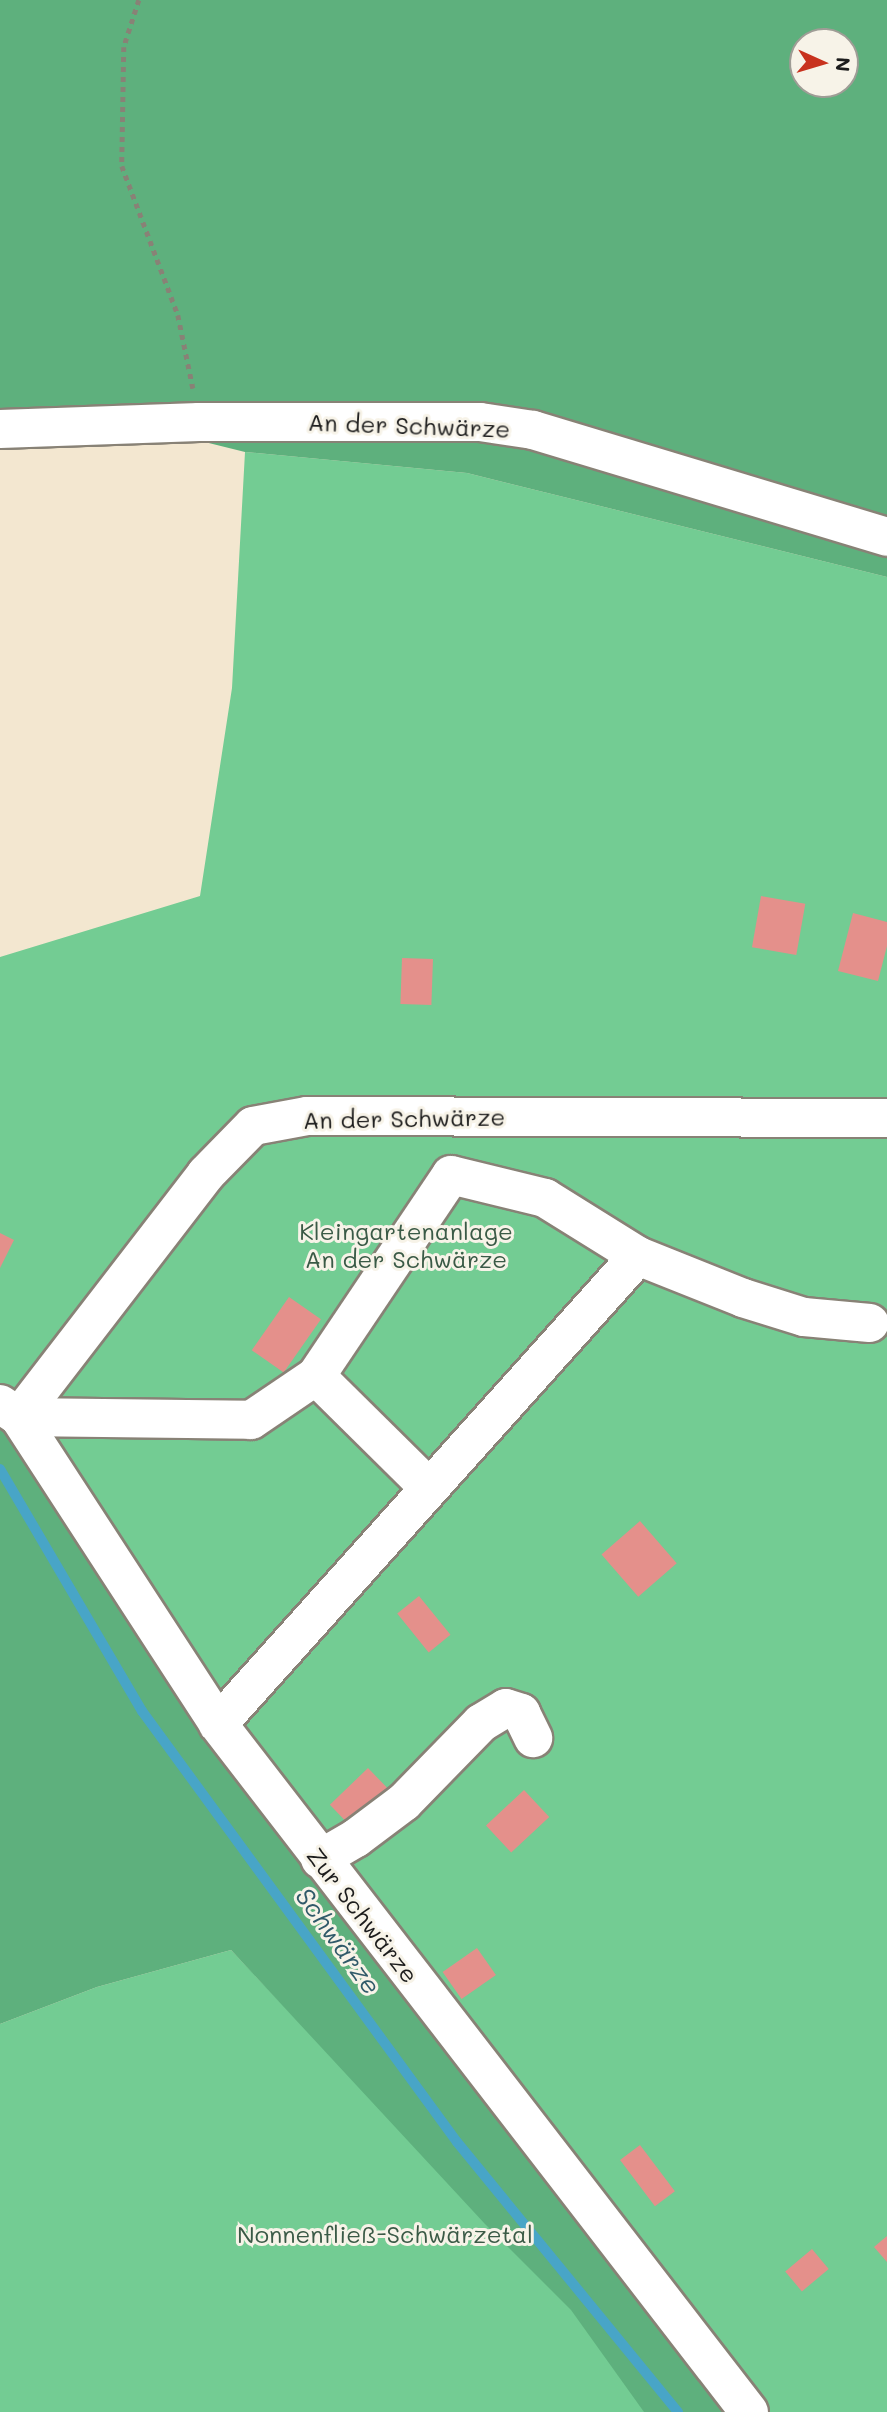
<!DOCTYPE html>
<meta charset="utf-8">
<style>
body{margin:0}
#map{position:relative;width:887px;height:2412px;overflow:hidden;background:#f3e7d0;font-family:Mali,sans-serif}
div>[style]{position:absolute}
.green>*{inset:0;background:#73cc93}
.forest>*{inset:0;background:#5eb07d}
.stream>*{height:10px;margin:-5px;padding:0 5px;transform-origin:5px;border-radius:5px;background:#48a5c7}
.building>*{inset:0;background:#e4908b;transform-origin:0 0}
.path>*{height:4.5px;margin-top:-2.25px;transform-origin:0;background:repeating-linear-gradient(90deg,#888276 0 5px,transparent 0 10px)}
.roads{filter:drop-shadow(2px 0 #888276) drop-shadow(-2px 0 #888276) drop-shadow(0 2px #888276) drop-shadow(0 -2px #888276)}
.minor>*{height:38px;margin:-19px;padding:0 19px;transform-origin:19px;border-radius:19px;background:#fff}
span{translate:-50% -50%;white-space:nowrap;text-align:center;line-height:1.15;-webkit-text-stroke:6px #f7f3e8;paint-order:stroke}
.street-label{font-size:24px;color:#1c1c1c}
.park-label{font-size:24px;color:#3a5a46}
.water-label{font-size:26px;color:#305a69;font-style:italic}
.north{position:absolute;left:789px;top:28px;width:70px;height:70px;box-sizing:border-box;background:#f7f3e8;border:2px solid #9f9d96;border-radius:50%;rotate:94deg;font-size:19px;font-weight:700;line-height:28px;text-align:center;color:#1c1c1c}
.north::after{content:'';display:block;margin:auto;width:24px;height:32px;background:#c8321e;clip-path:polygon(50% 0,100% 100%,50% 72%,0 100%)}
</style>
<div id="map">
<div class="green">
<i style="clip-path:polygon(245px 452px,467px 473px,887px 577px,887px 2412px,0 2412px,0 2024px,97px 1987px,231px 1950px,297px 2020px,0 1556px,0 957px,200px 896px,232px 688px)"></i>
</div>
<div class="forest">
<i style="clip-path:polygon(evenodd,0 0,887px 0,887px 577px,467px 473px,245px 452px,96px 415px,0 409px,0 0,803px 42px,845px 42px,845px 84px,803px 84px,803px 42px)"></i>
<i style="clip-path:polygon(0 1404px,218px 1724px,749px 2412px,644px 2412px,571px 2310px,485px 2224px,231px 1950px,97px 1987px,0 2024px)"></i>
</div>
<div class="stream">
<i style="left:0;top:1469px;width:281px;rotate:59.6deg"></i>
<i style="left:142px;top:1711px;width:534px;rotate:53.84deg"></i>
<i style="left:457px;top:2142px;width:349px;rotate:50.7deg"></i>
</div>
<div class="building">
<i style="left:761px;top:896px;width:45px;height:52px;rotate:10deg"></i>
<i style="clip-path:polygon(853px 913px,887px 922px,887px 946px,878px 981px,838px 971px)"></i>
<i style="left:402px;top:958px;width:31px;height:46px;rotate:2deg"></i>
<i style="clip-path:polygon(0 1233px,14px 1240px,0 1268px)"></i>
<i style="left:289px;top:1297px;width:39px;height:65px;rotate:35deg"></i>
<i style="left:640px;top:1521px;width:56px;height:51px;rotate:49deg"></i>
<i style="left:419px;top:1596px;width:50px;height:28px;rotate:51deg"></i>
<i style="left:368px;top:1768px;width:30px;height:53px;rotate:46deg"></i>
<i style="left:524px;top:1790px;width:37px;height:52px;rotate:47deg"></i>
<i style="left:477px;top:1948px;width:33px;height:42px;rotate:55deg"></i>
<i style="left:640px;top:2145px;width:58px;height:25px;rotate:53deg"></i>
<i style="clip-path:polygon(887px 2236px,887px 2262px,874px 2247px)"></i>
<i style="left:812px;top:2249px;width:26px;height:35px;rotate:50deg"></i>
</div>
<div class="path">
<i style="left:139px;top:0;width:49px;rotate:107.7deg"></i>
<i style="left:124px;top:47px;width:119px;rotate:91deg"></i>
<i style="left:122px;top:166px;width:159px;rotate:69.4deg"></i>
<i style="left:178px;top:315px;width:75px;rotate:78.4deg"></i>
</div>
<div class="roads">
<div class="minor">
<i style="left:0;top:429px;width:199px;rotate:-2deg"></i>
<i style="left:199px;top:422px;width:281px"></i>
<i style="left:480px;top:422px;width:54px;rotate:8.6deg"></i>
<i style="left:533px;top:430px;width:370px;rotate:16.8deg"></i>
<i style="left:316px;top:1376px;width:158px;rotate:44.7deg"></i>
<i style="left:0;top:1404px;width:23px;rotate:34deg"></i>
<i style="left:19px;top:1417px;width:366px;rotate:57deg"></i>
<i style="left:218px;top:1724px;width:869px;rotate:52.34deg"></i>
<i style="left:19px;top:1417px;width:307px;rotate:-52.4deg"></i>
<i style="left:206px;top:1174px;width:67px;rotate:-45.6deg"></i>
<i style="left:253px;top:1126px;width:55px;rotate:-10.5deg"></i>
<i style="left:307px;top:1116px;width:580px;rotate:0.2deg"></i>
<i style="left:19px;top:1417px;width:232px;rotate:0.7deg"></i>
<i style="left:251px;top:1420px;width:78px;rotate:-34.1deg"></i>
<i style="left:316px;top:1376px;width:242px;rotate:-56.1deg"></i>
<i style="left:451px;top:1175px;width:97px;rotate:13.7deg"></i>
<i style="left:545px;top:1198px;width:110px;rotate:31.9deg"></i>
<i style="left:638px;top:1256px;width:113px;rotate:21.8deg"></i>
<i style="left:743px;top:1298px;width:64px;rotate:17.3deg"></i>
<i style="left:804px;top:1317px;width:66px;rotate:5.2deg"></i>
<i style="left:218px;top:1724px;width:629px;rotate:-48.09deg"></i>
<i style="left:320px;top:1859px;width:42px;rotate:-30.3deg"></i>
<i style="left:356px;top:1838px;width:60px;rotate:-36.9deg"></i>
<i style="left:404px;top:1802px;width:110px;rotate:-45.7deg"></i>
<i style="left:481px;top:1723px;width:29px;rotate:-31deg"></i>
<i style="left:506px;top:1708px;width:16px;rotate:18deg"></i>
<i style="left:521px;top:1713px;width:28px;rotate:64deg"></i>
</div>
</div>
<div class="street-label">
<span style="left:409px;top:425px;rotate:2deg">An der Schwärze</span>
<span style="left:404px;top:1118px;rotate:-1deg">An der Schwärze</span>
<span style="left:363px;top:1915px;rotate:52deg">Zur Schwärze</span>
</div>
<div class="park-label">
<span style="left:406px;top:1245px">Kleingartenanlage<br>An der Schwärze</span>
<span style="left:385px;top:2234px">Nonnenfließ-Schwärzetal</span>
</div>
<div class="water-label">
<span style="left:338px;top:1941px;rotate:54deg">Schwärze</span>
</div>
<div class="north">N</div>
</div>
